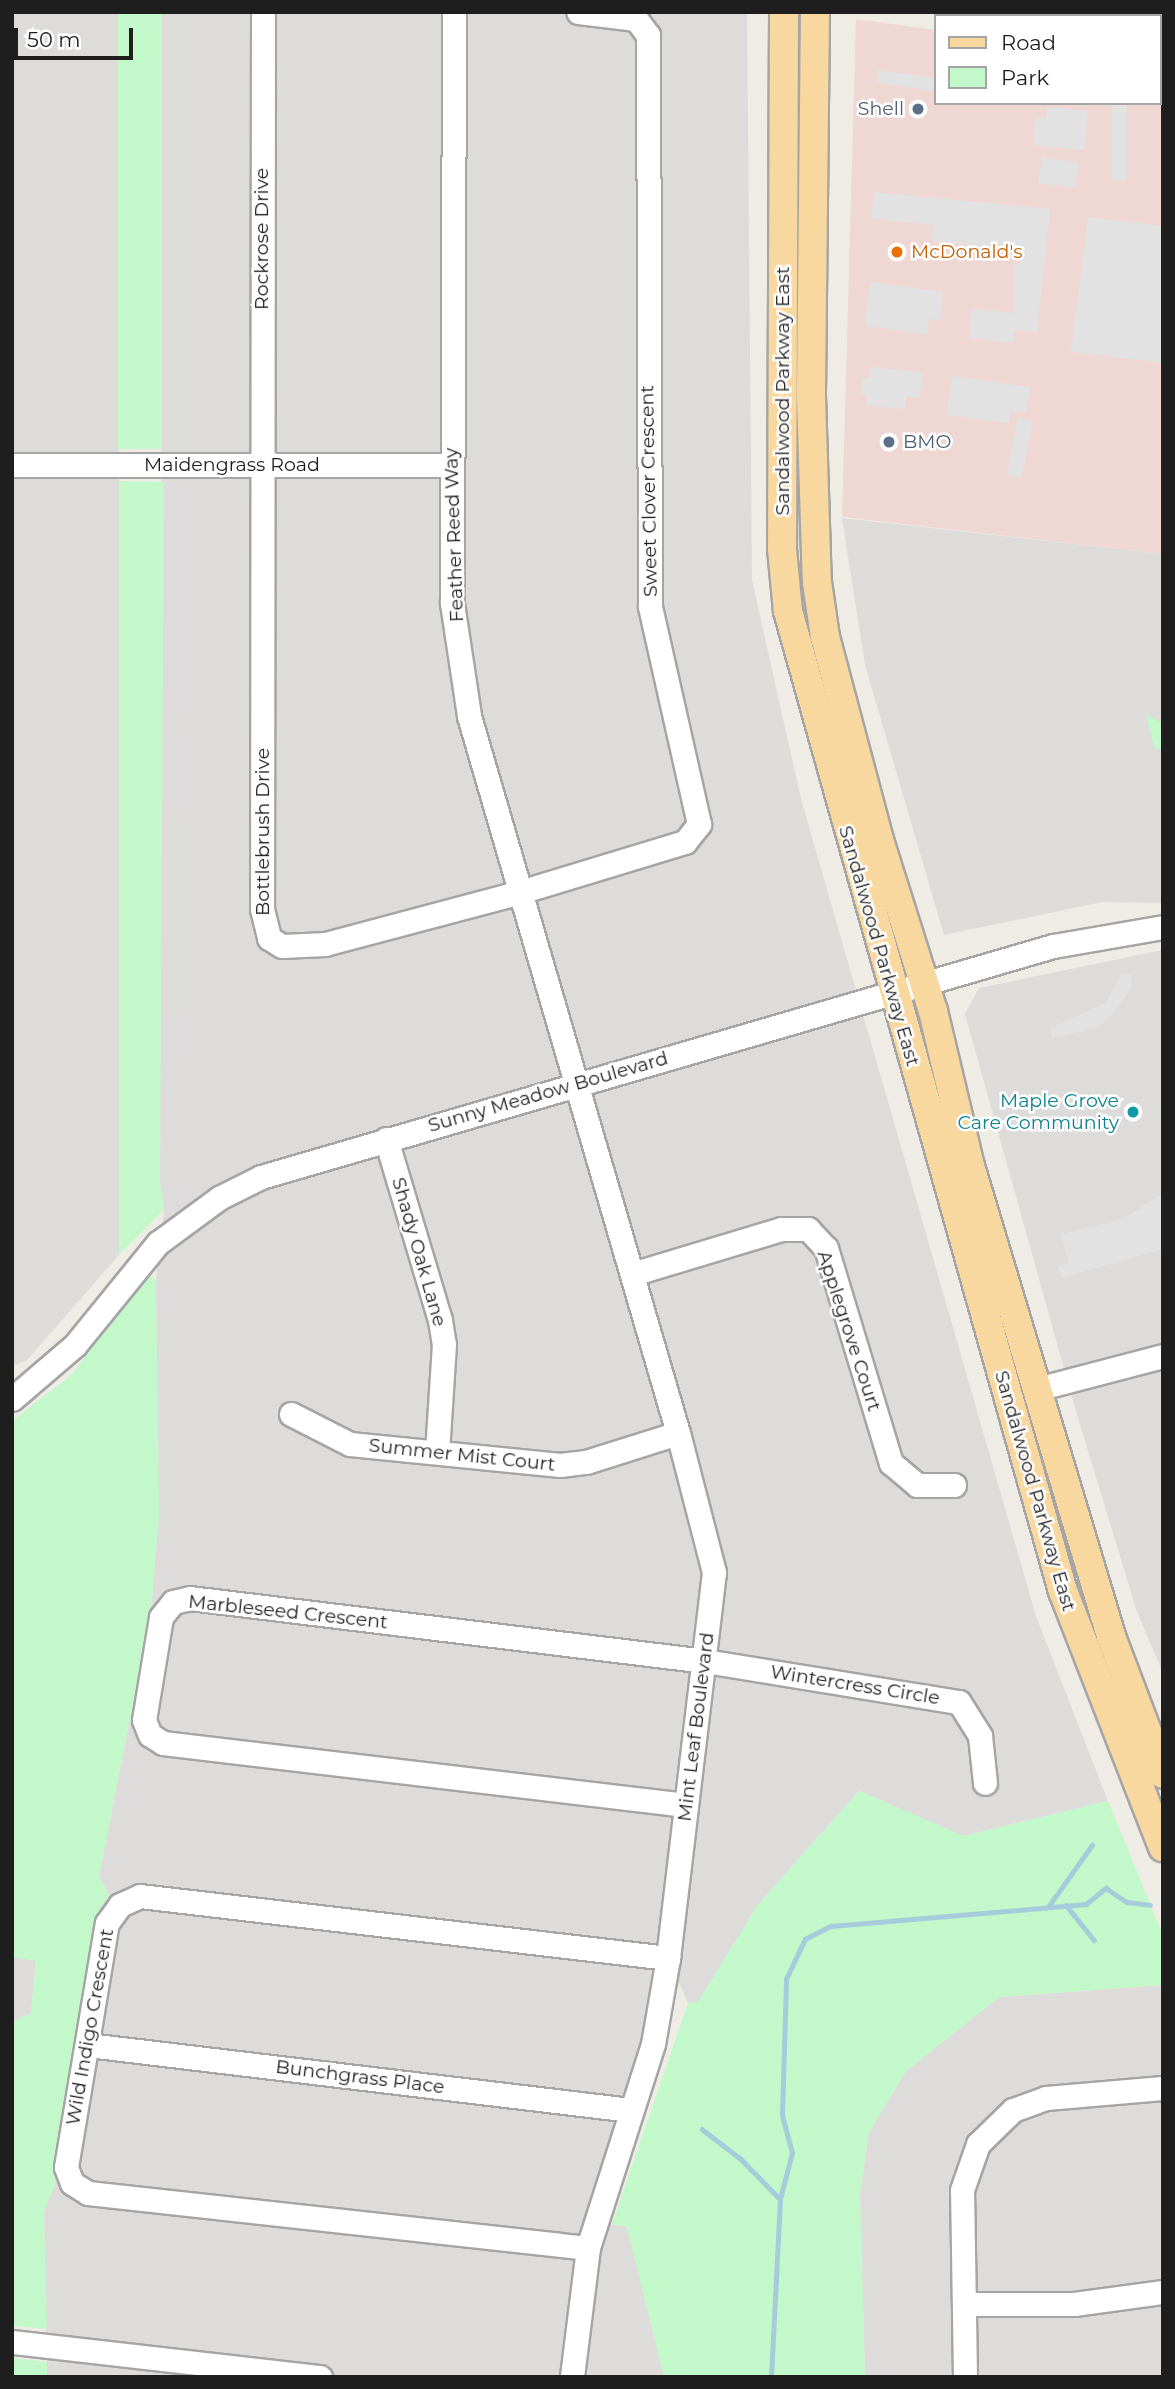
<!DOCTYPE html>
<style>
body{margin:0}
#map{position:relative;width:1175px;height:2389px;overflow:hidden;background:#efece5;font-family:Montserrat,sans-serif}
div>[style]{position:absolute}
.residential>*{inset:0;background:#dddcdb}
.commercial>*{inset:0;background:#efd7d4}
.park>*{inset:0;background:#c3f8ca;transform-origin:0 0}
.parking>*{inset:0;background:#e2e2e2;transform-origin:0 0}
.stream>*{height:4.5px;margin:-2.25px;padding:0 2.25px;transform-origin:2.25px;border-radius:2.25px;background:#a6ccdc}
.roads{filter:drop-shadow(2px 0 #a5a5a5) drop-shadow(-2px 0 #a5a5a5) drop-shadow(0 2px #a5a5a5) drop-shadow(0 -2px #a5a5a5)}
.minor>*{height:23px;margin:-11.5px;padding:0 11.5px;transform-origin:11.5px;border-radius:11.5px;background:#fff}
.major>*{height:28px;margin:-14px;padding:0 14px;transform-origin:14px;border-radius:14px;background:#f9d8a0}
.dots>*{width:19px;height:19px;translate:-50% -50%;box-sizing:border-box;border:4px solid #fff;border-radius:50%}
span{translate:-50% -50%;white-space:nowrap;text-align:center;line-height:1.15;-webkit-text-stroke:5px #fff;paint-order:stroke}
.service-label{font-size:19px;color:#4e5e75}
.right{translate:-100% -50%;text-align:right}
.left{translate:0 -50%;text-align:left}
.street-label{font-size:19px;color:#1e1e1e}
.food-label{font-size:19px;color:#c56008}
.culture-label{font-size:19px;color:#0d838f}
.frame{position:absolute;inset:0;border:14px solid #1e1e1e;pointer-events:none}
.legend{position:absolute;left:934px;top:14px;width:228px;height:91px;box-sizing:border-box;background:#fff;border:2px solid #a5a5a5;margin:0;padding:9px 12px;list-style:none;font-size:21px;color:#1e1e1e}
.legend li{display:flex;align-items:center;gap:14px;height:35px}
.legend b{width:35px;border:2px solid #a5a5a5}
.scale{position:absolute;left:14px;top:28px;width:119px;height:32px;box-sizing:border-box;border:4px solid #1e1e1e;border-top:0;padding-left:9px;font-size:21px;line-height:24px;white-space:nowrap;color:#1e1e1e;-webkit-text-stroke:5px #fff;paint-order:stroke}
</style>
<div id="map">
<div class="residential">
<i style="clip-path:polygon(12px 12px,118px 12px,119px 481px,119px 1255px,27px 1360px,12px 1367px)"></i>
<i style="clip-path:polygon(162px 12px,747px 12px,752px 580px,801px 799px,1036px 1616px,1108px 1801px,963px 1836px,859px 1791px,757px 1906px,698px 2003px,688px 2003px,669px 1960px,595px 2222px,627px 2227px,664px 2377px,47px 2377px,44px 2212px,88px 2045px,92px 1953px,99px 1910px,109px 1895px,99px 1876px,151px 1612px,154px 1570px,156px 1281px,164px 1210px,160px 1181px)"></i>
<i style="clip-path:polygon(842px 518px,1163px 554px,1163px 903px,1102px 902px,944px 935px,865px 665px)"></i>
<i style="clip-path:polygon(1163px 950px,1163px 1673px,1137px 1612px,1075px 1408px,965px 1014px,979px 988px)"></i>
<i style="clip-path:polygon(12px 1957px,36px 1960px,31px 2013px,12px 2022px)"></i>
<i style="clip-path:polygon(1163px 1985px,1163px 2377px,865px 2377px,860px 2193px,869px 2132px,906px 2071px,999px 1997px)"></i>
</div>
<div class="commercial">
<i style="clip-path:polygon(856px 19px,935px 30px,935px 103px,1159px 103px,1159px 56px,1163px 56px,1163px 554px,842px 517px)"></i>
</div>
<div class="park">
<i style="left:118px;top:12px;width:44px;height:437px"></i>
<i style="clip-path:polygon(119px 481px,164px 482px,160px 1181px,164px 1210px,119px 1255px)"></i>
<i style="clip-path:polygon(1146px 715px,1163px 723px,1163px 751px,1154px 747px)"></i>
<i style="clip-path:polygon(149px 1275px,156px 1281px,159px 1515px,151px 1612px,99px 1876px,109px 1895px,99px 1910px,54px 2163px,56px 2182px,44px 2212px,47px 2329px,12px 2326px,12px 2022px,31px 2013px,36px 1961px,12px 1957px,12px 1421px,71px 1375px)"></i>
<i style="clip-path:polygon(859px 1791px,963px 1836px,1108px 1801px,1163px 1935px,1163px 1985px,999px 1997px,906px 2071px,869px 2132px,860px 2193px,865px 2377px,664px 2377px,627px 2227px,612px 2224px,688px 2003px,698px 2002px,757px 1906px)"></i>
<i style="clip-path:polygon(12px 2358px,47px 2362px,47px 2377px,12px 2377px)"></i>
</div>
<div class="parking">
<i style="left:878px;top:70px;width:58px;height:13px;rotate:8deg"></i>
<i style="left:1112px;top:103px;width:15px;height:77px"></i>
<i style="clip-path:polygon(1047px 107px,1088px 111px,1084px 150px,1033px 145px,1036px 118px,1046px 119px)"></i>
<i style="left:1042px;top:157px;width:37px;height:26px;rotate:8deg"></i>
<i style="clip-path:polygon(874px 192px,1050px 209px,1037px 332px,1014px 330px,1013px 343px,969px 338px,972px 309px,1014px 313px,1013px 264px,1020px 265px,1021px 250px,932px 241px,933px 225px,871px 219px)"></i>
<i style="clip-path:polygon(1088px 217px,1163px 226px,1163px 363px,1071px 352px)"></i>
<i style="clip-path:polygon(870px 282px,943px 292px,940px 320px,929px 319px,927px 334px,865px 326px)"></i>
<i style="clip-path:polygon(871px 366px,923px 373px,919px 398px,906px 397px,904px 410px,866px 405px,867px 394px,860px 393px,862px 378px,869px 378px)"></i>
<i style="clip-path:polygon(952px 376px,1030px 387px,1026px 413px,1011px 411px,1009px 423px,947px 415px)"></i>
<i style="left:1018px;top:418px;width:15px;height:58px;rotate:11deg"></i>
<i style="clip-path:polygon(1121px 974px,1133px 974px,1129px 992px,1108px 1020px,1093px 1029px,1052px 1038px,1050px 1028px,1106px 1003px)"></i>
<i style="clip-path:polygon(1163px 1193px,1163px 1249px,1062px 1278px,1058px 1266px,1069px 1263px,1061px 1234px,1123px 1219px)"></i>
</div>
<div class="stream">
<i style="left:1066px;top:1905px;width:45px;rotate:51.3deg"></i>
<i style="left:1048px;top:1907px;width:76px;rotate:-54.6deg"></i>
<i style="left:702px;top:2129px;width:49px;rotate:37.6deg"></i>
<i style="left:741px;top:2159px;width:54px;rotate:45.7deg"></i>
<i style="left:771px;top:2377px;width:178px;rotate:-87.1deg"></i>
<i style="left:780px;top:2199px;width:48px;rotate:-75.4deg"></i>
<i style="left:792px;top:2153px;width:38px;rotate:-105deg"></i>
<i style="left:782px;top:2116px;width:137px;rotate:-88.3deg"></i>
<i style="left:786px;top:1979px;width:44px;rotate:-64.6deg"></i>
<i style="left:805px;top:1939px;width:29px;rotate:-27deg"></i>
<i style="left:831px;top:1926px;width:256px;rotate:-4.9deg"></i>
<i style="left:1086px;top:1904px;width:26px;rotate:-39deg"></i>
<i style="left:1106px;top:1888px;width:25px;rotate:34deg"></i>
<i style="left:1127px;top:1902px;width:23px;rotate:7deg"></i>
</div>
<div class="roads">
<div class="minor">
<i style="left:263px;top:12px;width:897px;rotate:90.06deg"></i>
<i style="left:262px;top:909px;width:30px;rotate:76deg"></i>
<i style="left:269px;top:938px;width:15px;rotate:32deg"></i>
<i style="left:282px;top:946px;width:43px;rotate:-2.7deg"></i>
<i style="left:325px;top:944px;width:202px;rotate:-14.9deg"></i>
<i style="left:520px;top:892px;width:172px;rotate:-16.9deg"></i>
<i style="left:685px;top:842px;width:23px;rotate:-52deg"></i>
<i style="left:699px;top:824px;width:223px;rotate:-102.7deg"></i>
<i style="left:650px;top:606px;width:571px;rotate:-90.2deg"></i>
<i style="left:648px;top:35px;width:20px;rotate:-127deg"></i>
<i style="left:636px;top:19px;width:58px;rotate:-173.1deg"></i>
<i style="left:454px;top:12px;width:591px;rotate:90.19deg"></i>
<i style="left:452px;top:603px;width:114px;rotate:81.4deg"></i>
<i style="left:469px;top:716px;width:747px;rotate:73.75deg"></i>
<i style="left:678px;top:1433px;width:144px;rotate:75.5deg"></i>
<i style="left:714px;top:1572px;width:389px;rotate:96.8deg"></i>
<i style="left:668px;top:1958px;width:87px;rotate:99.9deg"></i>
<i style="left:653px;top:2044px;width:214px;rotate:107.7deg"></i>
<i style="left:588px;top:2248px;width:130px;rotate:97.1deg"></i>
<i style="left:12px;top:465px;width:439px"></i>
<i style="left:386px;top:1139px;width:189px;rotate:73.4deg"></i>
<i style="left:440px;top:1320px;width:24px;rotate:81deg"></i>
<i style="left:444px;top:1344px;width:107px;rotate:93.7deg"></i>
<i style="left:632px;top:1274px;width:156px;rotate:-16.8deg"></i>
<i style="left:781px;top:1229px;width:27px"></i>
<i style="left:808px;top:1229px;width:26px;rotate:47deg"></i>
<i style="left:826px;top:1248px;width:225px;rotate:73.2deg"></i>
<i style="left:891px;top:1463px;width:34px;rotate:40deg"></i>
<i style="left:917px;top:1485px;width:37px"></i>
<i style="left:1037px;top:1389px;width:130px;rotate:-14.7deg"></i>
<i style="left:12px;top:1399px;width:83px;rotate:-40.6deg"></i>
<i style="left:75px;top:1345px;width:132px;rotate:-50.9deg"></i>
<i style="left:158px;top:1243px;width:76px;rotate:-36.4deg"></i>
<i style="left:219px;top:1198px;width:47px;rotate:-26.6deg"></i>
<i style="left:261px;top:1177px;width:825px;rotate:-16.26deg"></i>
<i style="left:1053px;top:946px;width:112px;rotate:-9.8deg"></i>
<i style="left:291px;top:1414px;width:66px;rotate:27deg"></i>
<i style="left:350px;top:1444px;width:211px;rotate:5.7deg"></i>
<i style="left:560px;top:1465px;width:26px;rotate:-7deg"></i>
<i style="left:586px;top:1462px;width:96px;rotate:-17.5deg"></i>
<i style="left:686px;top:1805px;width:527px;rotate:-173.24deg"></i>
<i style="left:163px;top:1743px;width:15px;rotate:-148deg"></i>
<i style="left:150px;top:1735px;width:16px;rotate:-112deg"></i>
<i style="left:144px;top:1720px;width:104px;rotate:-80.6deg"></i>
<i style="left:161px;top:1617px;width:19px;rotate:-51deg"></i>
<i style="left:173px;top:1602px;width:17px;rotate:-13deg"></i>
<i style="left:190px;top:1598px;width:519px;rotate:6.97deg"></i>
<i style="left:705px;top:1661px;width:257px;rotate:9.2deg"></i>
<i style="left:959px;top:1702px;width:40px;rotate:58deg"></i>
<i style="left:980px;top:1736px;width:47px;rotate:83.9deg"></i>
<i style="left:88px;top:2045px;width:547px;rotate:6.83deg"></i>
<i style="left:588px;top:2248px;width:503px;rotate:-173.72deg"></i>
<i style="left:88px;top:2193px;width:19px;rotate:-148deg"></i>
<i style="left:72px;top:2183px;width:17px;rotate:-111deg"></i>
<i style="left:66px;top:2167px;width:247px;rotate:-80.5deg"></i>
<i style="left:107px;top:1923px;width:22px;rotate:-54deg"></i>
<i style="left:120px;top:1905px;width:22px;rotate:-24deg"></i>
<i style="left:140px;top:1896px;width:532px;rotate:6.7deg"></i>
<i style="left:965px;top:2304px;width:109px"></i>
<i style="left:1074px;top:2304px;width:90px;rotate:-7.7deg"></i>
<i style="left:12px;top:2342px;width:310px;rotate:6.5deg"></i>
<i style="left:965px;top:2377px;width:187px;rotate:-90.9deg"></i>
<i style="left:962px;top:2190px;width:49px;rotate:-70.8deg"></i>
<i style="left:978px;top:2144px;width:49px;rotate:-44.2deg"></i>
<i style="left:1013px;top:2110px;width:35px;rotate:-20deg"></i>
<i style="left:1046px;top:2098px;width:117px;rotate:-4.9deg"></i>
</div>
<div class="major">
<i style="left:784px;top:12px;width:537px;rotate:90.21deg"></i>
<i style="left:782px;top:549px;width:62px;rotate:84.5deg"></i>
<i style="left:788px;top:611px;width:1018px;rotate:74.33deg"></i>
<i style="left:1063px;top:1591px;width:275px;rotate:68.7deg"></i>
<i style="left:815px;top:12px;width:384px;rotate:90.6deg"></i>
<i style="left:811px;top:396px;width:186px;rotate:88.2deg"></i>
<i style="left:817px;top:582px;width:56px;rotate:81.7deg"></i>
<i style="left:825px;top:637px;width:210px;rotate:75.1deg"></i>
<i style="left:879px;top:840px;width:179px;rotate:72.5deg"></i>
<i style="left:933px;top:1011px;width:159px;rotate:76.6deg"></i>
<i style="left:970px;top:1166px;width:494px;rotate:73.3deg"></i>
<i style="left:1112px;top:1639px;width:144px;rotate:69.3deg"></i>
</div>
</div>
<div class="dots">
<i style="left:918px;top:109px;background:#5c6f8a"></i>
<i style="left:897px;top:252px;background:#e8710a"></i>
<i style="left:889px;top:442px;background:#5c6f8a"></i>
<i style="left:1133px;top:1112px;background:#0f9aa8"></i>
</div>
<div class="service-label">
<span class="right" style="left:904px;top:109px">Shell</span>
<span class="left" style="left:903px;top:442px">BMO</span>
</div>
<div class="street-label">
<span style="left:262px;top:239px;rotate:-90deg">Rockrose Drive</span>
<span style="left:783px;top:391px;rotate:-90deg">Sandalwood Parkway East</span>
<span style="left:232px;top:465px">Maidengrass Road</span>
<span style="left:649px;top:491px;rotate:-91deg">Sweet Clover Crescent</span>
<span style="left:454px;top:535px;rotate:-92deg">Feather Reed Way</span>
<span style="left:263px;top:832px;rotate:-90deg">Bottlebrush Drive</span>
<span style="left:879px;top:946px;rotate:74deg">Sandalwood Parkway East</span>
<span style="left:548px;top:1092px;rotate:-16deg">Sunny Meadow Boulevard</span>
<span style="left:419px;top:1252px;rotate:74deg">Shady Oak Lane</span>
<span style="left:849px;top:1331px;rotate:72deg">Applegrove Court</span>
<span style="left:462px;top:1455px;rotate:6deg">Summer Mist Court</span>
<span style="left:1035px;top:1491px;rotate:74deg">Sandalwood Parkway East</span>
<span style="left:288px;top:1612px;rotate:6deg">Marbleseed Crescent</span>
<span style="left:855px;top:1685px;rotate:9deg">Wintercress Circle</span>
<span style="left:696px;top:1727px;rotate:-83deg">Mint Leaf Boulevard</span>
<span style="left:90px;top:2027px;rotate:-80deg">Wild Indigo Crescent</span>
<span style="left:360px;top:2077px;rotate:7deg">Bunchgrass Place</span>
</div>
<div class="food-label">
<span class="left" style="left:911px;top:252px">McDonald's</span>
</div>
<div class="culture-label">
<span class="right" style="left:1119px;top:1112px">Maple Grove<br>Care Community</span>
</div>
<div class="frame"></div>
<ul class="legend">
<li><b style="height:9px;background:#f9d8a0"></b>Road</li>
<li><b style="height:19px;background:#c3f8ca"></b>Park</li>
</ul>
<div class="scale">50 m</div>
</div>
